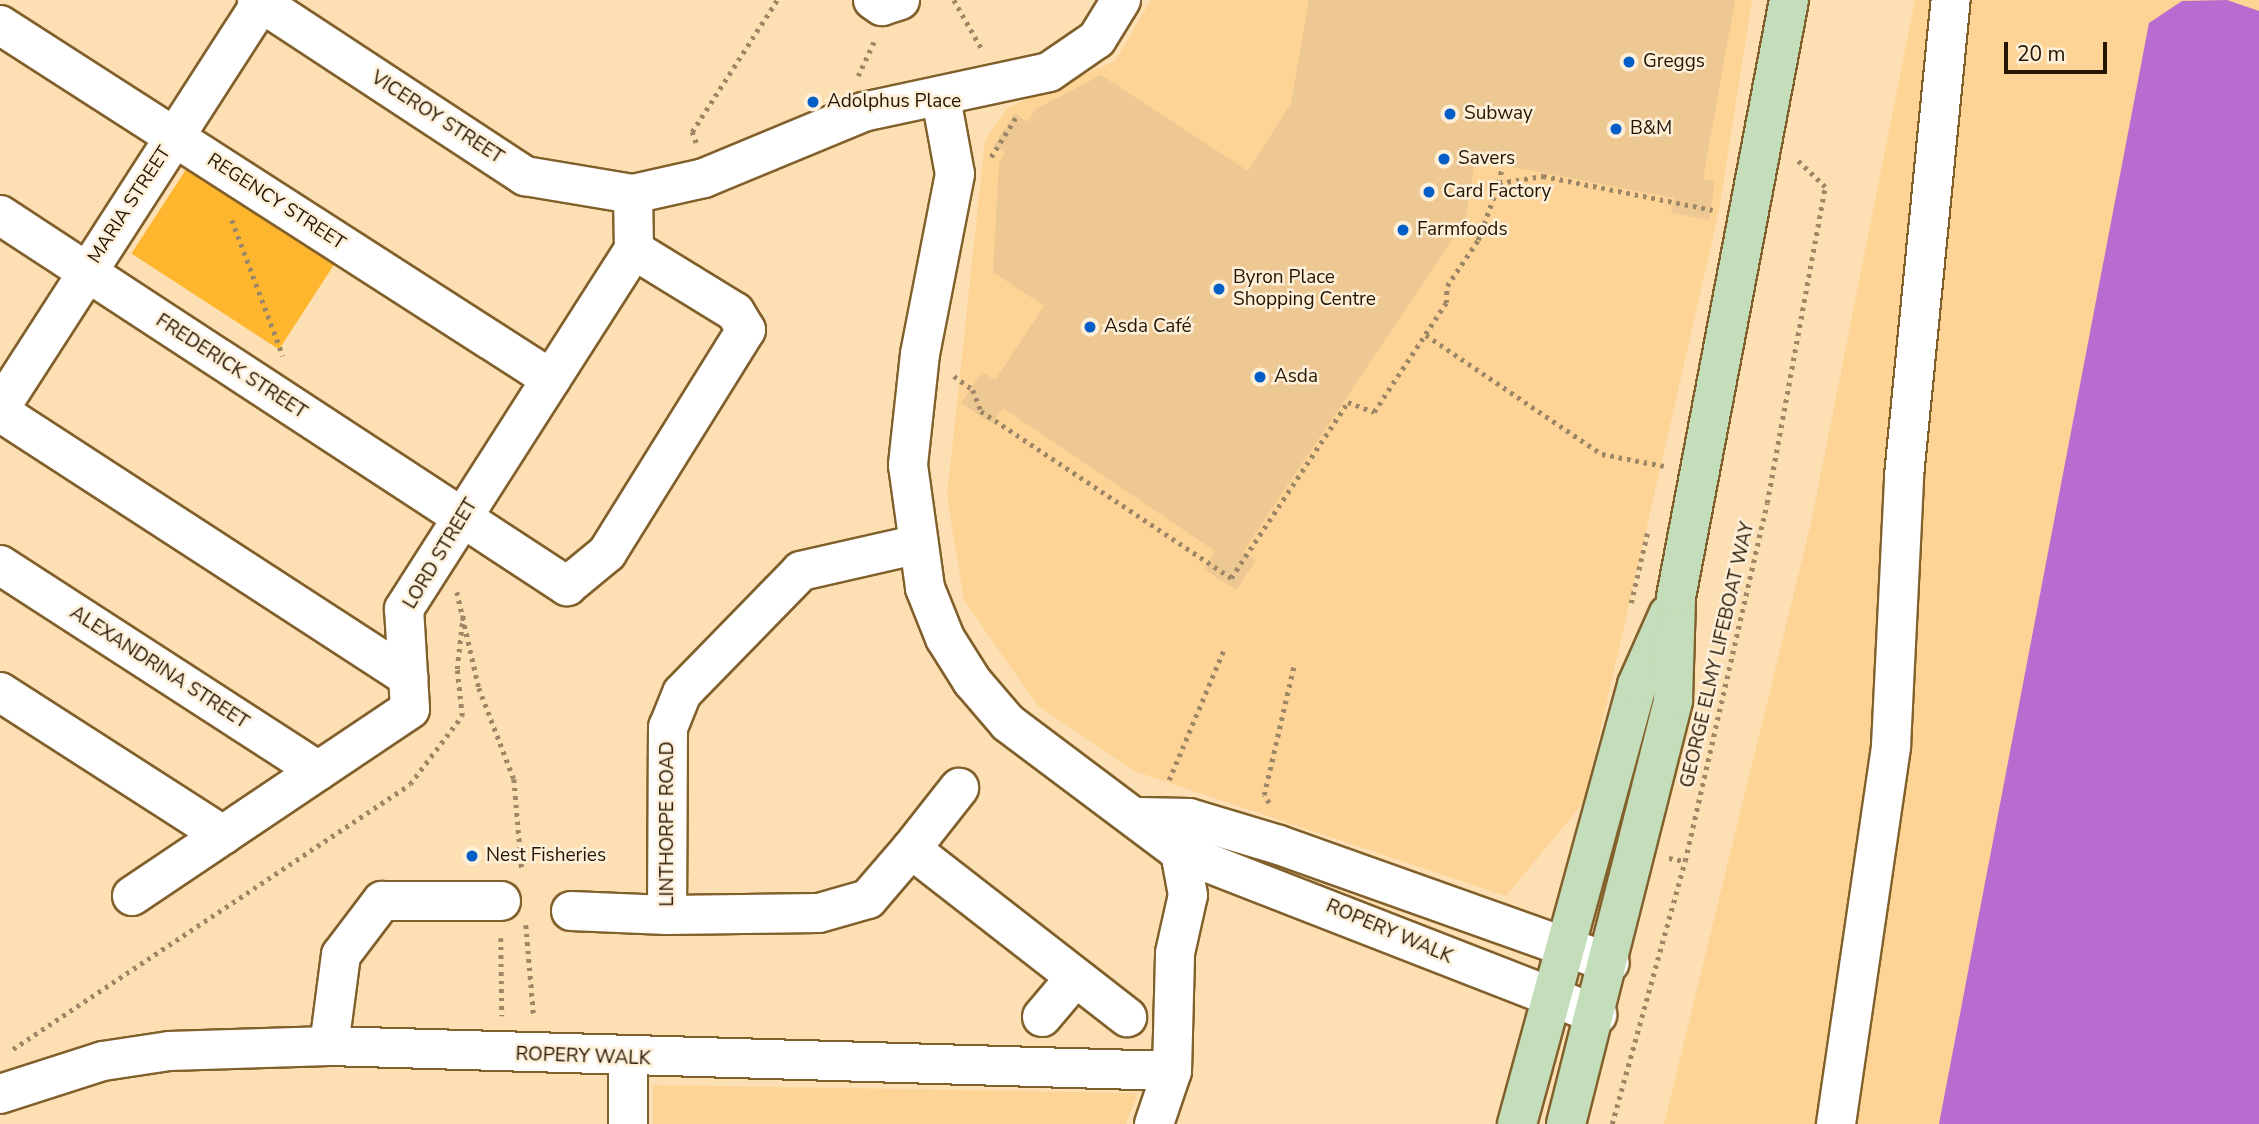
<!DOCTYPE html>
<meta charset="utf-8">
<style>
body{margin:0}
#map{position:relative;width:2259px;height:1124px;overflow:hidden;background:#fddfb4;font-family:"Nunito Sans",sans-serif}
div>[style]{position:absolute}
.built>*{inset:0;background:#fdd495}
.green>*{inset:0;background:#feb62e;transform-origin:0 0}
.water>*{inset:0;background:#b86cd0}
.building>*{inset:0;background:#edc892}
.path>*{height:4.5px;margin-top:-2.25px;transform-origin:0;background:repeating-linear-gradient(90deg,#9e8766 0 3.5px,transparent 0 8.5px)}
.roads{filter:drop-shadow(2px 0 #81602b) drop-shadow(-2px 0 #81602b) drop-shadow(0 2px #81602b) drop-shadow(0 -2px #81602b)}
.minor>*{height:38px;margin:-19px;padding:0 19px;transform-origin:19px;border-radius:19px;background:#fff}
.major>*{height:38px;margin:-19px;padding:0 19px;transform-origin:19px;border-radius:19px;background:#c4ddba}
.dots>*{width:19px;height:19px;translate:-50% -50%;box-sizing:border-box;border:4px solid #feefd9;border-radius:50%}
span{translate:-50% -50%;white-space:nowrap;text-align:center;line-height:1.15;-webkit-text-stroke:5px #feefd9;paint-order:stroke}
.poi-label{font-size:19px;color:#241602}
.left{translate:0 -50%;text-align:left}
.street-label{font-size:19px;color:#241602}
.scale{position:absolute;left:2004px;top:42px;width:103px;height:32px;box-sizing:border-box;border:4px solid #241602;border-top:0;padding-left:9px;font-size:21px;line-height:24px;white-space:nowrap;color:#241602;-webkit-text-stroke:5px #feefd9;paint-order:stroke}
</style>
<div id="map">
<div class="built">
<i style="clip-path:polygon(1151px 0,1752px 0,1719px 211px,1584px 802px,1506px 896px,1134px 771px,1037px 705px,964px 600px,947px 496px,985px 140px,1007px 108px,1115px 61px)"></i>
<i style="clip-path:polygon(1915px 0,2259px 0,2259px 1124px,1664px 1124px,1811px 523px)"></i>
<i style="clip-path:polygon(653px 1085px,1138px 1093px,1126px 1124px,653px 1124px)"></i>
</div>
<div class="green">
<i style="left:187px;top:168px;width:176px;height:102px;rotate:33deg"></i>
</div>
<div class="water">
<i style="clip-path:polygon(2227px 0,2259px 11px,2259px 1124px,1939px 1124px,2149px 23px,2182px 1px)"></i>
</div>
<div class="building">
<i style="clip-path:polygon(1309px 0,1735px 0,1703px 179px,1715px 181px,1709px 220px,1671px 213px,1674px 198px,1475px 160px,1466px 219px,1243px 552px,1256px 560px,1236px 590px,1204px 569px,1215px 551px,1003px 408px,992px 424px,961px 403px,982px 372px,995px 380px,1044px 306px,993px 272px,999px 162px,1005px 153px,994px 145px,1015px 113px,1027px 122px,1036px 109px,1101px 75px,1248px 171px,1291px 103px)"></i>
</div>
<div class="path">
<i style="left:954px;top:0;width:59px;rotate:60.4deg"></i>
<i style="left:858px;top:76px;width:40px;rotate:-65deg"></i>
<i style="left:696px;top:143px;width:12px;rotate:-110deg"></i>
<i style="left:692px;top:132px;width:157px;rotate:-57.2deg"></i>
<i style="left:991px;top:157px;width:47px;rotate:-58deg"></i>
<i style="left:1499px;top:183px;width:17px;rotate:-80deg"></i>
<i style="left:232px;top:220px;width:145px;rotate:69.4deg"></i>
<i style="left:1426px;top:335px;width:212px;rotate:34.1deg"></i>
<i style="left:1602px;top:454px;width:63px;rotate:11deg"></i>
<i style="left:954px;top:376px;width:24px;rotate:36deg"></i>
<i style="left:973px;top:390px;width:22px;rotate:69deg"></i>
<i style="left:981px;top:411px;width:301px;rotate:33.7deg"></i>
<i style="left:1231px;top:578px;width:211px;rotate:-56.4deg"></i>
<i style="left:1348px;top:402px;width:28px;rotate:21deg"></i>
<i style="left:1374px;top:412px;width:131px;rotate:-56.6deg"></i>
<i style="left:1446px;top:303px;width:17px;rotate:-87deg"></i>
<i style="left:1447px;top:286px;width:55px;rotate:-56deg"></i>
<i style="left:1478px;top:240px;width:61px;rotate:-69.8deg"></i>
<i style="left:1499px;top:183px;width:45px;rotate:-9deg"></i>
<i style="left:1543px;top:176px;width:173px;rotate:11.3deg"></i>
<i style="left:457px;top:592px;width:98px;rotate:77.1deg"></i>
<i style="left:479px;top:688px;width:97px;rotate:69deg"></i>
<i style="left:514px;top:779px;width:92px;rotate:85deg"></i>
<i style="left:1631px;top:603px;width:75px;rotate:-76.9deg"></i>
<i style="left:1169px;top:780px;width:144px;rotate:-67.2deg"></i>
<i style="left:1269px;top:803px;width:9px;rotate:-122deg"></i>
<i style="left:1264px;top:795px;width:133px;rotate:-77deg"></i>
<i style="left:1669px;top:858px;width:16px;rotate:11deg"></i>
<i style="left:526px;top:925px;width:93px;rotate:85.1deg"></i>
<i style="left:501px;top:938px;width:78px;rotate:89.3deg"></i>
<i style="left:13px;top:1049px;width:477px;rotate:-33.7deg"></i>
<i style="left:410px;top:784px;width:86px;rotate:-52.6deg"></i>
<i style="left:462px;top:716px;width:47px;rotate:-96.1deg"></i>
<i style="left:457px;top:669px;width:54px;rotate:-83.7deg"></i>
<i style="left:1612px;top:1124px;width:273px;rotate:-74.5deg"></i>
<i style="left:1685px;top:861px;width:367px;rotate:-77.1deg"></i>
<i style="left:1767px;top:503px;width:321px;rotate:-79.6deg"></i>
<i style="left:1825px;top:187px;width:42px;rotate:-136deg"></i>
</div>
<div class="roads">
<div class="minor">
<i style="left:257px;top:0;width:321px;rotate:33.3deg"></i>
<i style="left:525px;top:176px;width:109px;rotate:9.5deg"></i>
<i style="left:633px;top:194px;width:73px;rotate:-12.7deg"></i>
<i style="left:704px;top:178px;width:172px;rotate:-22.5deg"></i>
<i style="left:863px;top:112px;width:190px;rotate:-12.1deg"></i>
<i style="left:1049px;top:72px;width:58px;rotate:-34.5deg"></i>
<i style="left:1097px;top:39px;width:46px;rotate:-58.4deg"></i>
<i style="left:873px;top:0;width:11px;rotate:34deg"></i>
<i style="left:882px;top:6px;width:19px;rotate:-18deg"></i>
<i style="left:0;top:25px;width:655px;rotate:32.72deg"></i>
<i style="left:941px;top:98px;width:77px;rotate:79.6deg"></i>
<i style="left:955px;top:174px;width:183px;rotate:101deg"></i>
<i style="left:920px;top:354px;width:112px;rotate:96.2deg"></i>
<i style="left:908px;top:465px;width:124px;rotate:82.1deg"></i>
<i style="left:925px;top:588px;width:54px;rotate:68.2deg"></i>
<i style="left:945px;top:638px;width:51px;rotate:57.9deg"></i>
<i style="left:972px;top:681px;width:55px;rotate:49.4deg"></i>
<i style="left:1008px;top:723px;width:215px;rotate:36.9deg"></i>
<i style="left:1180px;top:852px;width:448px;rotate:21.3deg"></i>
<i style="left:0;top:215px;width:678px;rotate:33.2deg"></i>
<i style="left:567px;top:586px;width:52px;rotate:-39.5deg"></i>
<i style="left:607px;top:553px;width:263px;rotate:-58.1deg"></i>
<i style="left:746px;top:330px;width:21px;rotate:-121deg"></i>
<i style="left:735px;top:312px;width:119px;rotate:-148.5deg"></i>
<i style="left:0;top:408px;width:482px;rotate:-57.2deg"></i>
<i style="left:0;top:412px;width:487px;rotate:33deg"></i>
<i style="left:915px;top:545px;width:117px;rotate:167.2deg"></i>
<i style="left:801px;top:571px;width:170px;rotate:134.3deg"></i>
<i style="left:682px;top:693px;width:37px;rotate:112deg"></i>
<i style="left:668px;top:727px;width:188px;rotate:90.3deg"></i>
<i style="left:667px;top:915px;width:152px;rotate:-0.8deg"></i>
<i style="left:819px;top:913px;width:51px;rotate:-15.9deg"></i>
<i style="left:868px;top:899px;width:66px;rotate:-49.3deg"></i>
<i style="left:911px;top:849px;width:274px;rotate:37.9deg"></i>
<i style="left:0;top:565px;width:379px;rotate:32.9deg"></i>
<i style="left:0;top:692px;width:265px;rotate:32.7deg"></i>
<i style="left:1138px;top:817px;width:51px;rotate:1.1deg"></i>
<i style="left:1189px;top:818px;width:94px;rotate:16.7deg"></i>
<i style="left:1279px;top:845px;width:351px;rotate:19.6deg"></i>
<i style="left:911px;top:849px;width:78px;rotate:-51.8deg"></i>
<i style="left:132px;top:896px;width:335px;rotate:-33.9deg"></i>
<i style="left:410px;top:709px;width:100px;rotate:-93.4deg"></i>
<i style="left:404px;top:609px;width:426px;rotate:-57.4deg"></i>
<i style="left:634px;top:250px;width:56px;rotate:-91deg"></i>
<i style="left:571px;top:911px;width:96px;rotate:2.4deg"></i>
<i style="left:1042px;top:1017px;width:51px;rotate:-49.8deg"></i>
<i style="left:329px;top:1046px;width:92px;rotate:-82.5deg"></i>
<i style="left:341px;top:955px;width:68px;rotate:-52.8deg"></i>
<i style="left:382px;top:901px;width:119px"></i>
<i style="left:0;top:1094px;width:108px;rotate:-17.8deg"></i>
<i style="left:103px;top:1061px;width:67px;rotate:-8.6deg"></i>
<i style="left:169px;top:1051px;width:160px;rotate:-1.8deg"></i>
<i style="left:329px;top:1046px;width:843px;rotate:1.7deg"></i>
<i style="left:628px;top:1124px;width:65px;rotate:-90deg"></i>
<i style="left:1154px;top:1124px;width:56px;rotate:-71.2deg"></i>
<i style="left:1172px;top:1071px;width:118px;rotate:-88.5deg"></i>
<i style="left:1175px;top:953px;width:59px;rotate:-77.4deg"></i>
<i style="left:1188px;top:895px;width:44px;rotate:-100.5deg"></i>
<i style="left:1180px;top:852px;width:22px;rotate:-77deg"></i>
<i style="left:1836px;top:1124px;width:382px;rotate:-81.7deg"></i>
<i style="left:1891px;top:746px;width:270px;rotate:-87.2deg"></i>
<i style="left:1904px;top:476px;width:478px;rotate:-84.4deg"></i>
</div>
<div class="major">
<i style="left:1517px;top:1124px;width:455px;rotate:-74.7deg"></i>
<i style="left:1637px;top:685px;width:77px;rotate:-66.1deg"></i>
<i style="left:1566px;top:1124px;width:437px;rotate:-75.8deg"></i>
<i style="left:1673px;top:700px;width:103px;rotate:-88.3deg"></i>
<i style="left:1676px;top:597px;width:608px;rotate:-79.28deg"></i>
</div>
</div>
<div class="dots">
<i style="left:1629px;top:62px;background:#045ec7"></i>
<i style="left:813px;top:102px;background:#045ec7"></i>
<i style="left:1450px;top:114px;background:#045ec7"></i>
<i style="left:1616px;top:129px;background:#045ec7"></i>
<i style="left:1444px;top:159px;background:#045ec7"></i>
<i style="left:1429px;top:192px;background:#045ec7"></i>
<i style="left:1403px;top:230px;background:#045ec7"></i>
<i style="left:1219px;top:289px;background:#045ec7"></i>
<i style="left:1090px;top:327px;background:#045ec7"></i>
<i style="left:1260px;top:377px;background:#045ec7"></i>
<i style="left:472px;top:856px;background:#045ec7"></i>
</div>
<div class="poi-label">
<span class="left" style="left:1643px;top:62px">Greggs</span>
<span class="left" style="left:827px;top:102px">Adolphus Place</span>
<span class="left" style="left:1464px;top:114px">Subway</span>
<span class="left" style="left:1630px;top:129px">B&amp;M</span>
<span class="left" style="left:1458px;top:159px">Savers</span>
<span class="left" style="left:1443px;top:192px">Card Factory</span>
<span class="left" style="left:1417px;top:230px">Farmfoods</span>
<span class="left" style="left:1233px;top:289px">Byron Place<br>Shopping Centre</span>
<span class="left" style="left:1104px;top:327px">Asda Café</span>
<span class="left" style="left:1274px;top:377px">Asda</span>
<span class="left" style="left:486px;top:856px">Nest Fisheries</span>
</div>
<div class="street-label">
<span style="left:437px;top:118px;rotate:33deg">VICEROY STREET</span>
<span style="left:276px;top:202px;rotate:33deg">REGENCY STREET</span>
<span style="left:130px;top:205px;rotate:-57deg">MARIA STREET</span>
<span style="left:231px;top:367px;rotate:33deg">FREDERICK STREET</span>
<span style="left:441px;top:554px;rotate:-59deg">LORD STREET</span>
<span style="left:1718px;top:655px;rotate:-77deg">GEORGE ELMY LIFEBOAT WAY</span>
<span style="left:159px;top:668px;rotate:33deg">ALEXANDRINA STREET</span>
<span style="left:668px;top:824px;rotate:-90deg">LINTHORPE ROAD</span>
<span style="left:1389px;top:932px;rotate:23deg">ROPERY WALK</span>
<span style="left:583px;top:1057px;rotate:2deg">ROPERY WALK</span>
</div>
<div class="scale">20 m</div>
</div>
